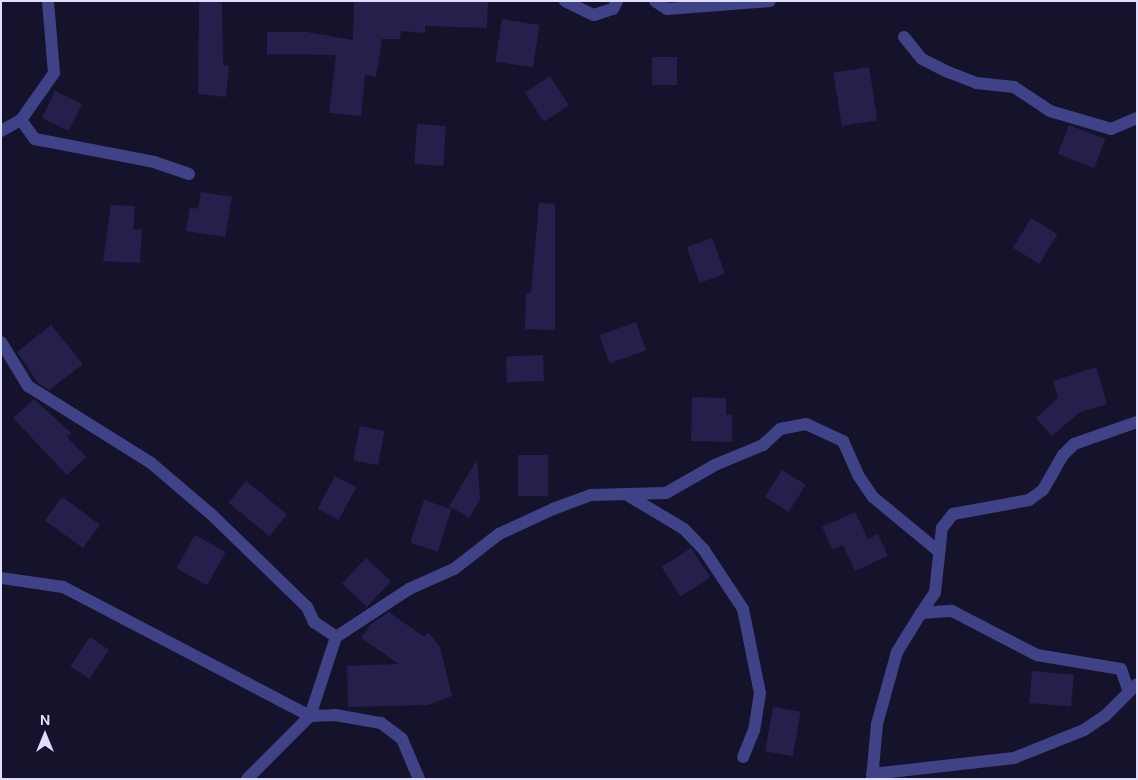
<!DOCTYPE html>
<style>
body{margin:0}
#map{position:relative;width:1138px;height:780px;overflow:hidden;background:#15132b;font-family:"DM Sans",sans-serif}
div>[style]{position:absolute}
.building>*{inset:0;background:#251f4c;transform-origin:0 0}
.street>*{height:12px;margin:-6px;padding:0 6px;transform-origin:6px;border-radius:6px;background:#404288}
span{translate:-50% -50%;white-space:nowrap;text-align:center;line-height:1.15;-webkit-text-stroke:4px #15132b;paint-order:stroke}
.frame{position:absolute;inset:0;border:2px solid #e0defe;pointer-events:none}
.north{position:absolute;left:20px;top:710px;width:50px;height:50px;-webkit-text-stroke:4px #15132b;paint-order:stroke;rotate:0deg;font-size:14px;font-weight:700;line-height:20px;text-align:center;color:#e0defe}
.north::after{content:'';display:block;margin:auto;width:18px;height:22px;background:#e0defe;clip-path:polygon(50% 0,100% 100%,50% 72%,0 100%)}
</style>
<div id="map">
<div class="building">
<i style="clip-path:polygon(199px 1px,222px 1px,223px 65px,229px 66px,226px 97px,198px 94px)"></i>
<i style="clip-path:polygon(354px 1px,488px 1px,487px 28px,425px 26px,425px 33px,401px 31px,400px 39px,382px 39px,376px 77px,365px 75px,361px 116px,329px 113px,336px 55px,267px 54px,267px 32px,307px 32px,353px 40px)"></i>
<i style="left:502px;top:19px;width:38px;height:43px;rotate:9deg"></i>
<i style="left:652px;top:57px;width:25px;height:28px"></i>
<i style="left:869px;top:67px;width:54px;height:36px;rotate:81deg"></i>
<i style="left:550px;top:76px;width:35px;height:30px;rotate:57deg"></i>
<i style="left:55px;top:91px;width:30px;height:30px;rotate:26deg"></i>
<i style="left:417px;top:124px;width:29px;height:40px;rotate:4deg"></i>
<i style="left:1069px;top:125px;width:39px;height:31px;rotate:21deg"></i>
<i style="clip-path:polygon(201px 192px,232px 197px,225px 237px,186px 231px,190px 207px,198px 209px)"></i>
<i style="clip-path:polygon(539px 203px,555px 204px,555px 330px,525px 329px,526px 293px,531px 293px)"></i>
<i style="clip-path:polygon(111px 205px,135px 206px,133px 229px,142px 230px,140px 263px,103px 261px)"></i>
<i style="left:1031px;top:218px;width:31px;height:35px;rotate:31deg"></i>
<i style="left:712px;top:238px;width:38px;height:27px;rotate:70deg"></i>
<i style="left:636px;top:322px;width:30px;height:39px;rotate:70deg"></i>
<i style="clip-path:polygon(51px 325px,83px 364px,49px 390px,38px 383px,17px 352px)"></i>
<i style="left:543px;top:355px;width:26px;height:37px;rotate:88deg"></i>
<i style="clip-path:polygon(1096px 367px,1107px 404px,1080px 412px,1052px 436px,1036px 418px,1058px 398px,1053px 381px)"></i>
<i style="clip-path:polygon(692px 397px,726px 398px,726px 415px,732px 415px,732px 442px,691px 441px)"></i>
<i style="clip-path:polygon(34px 399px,71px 433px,67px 437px,86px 457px,67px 475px,13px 418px)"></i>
<i style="left:360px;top:426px;width:25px;height:35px;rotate:11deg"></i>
<i style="left:518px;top:455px;width:30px;height:41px"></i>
<i style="clip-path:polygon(477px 460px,480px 499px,469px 518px,449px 506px)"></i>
<i style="left:782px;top:470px;width:28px;height:32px;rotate:32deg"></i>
<i style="left:335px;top:476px;width:24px;height:37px;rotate:28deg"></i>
<i style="left:246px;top:481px;width:53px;height:28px;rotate:39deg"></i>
<i style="left:62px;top:497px;width:47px;height:29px;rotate:36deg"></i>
<i style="left:424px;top:500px;width:29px;height:45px;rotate:18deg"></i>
<i style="clip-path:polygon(855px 512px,868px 539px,878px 534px,888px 556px,855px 571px,843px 545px,833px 550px,822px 527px)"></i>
<i style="left:195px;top:535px;width:35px;height:38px;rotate:29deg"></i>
<i style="left:691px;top:548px;width:35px;height:35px;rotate:57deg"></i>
<i style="left:366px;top:558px;width:34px;height:35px;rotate:43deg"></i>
<i style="clip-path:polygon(389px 612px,424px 637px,429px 633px,440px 647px,452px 696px,428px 705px,348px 707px,347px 666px,399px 664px,361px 638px,371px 624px)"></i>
<i style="left:90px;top:637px;width:23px;height:35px;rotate:34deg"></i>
<i style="left:1032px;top:671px;width:42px;height:32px;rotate:5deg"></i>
<i style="left:773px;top:707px;width:28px;height:45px;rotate:10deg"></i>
</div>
<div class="street">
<i style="left:565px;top:1px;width:32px;rotate:26deg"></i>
<i style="left:594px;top:15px;width:20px;rotate:-18deg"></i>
<i style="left:613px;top:9px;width:9px;rotate:-63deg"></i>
<i style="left:655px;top:1px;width:14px;rotate:34deg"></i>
<i style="left:667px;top:9px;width:103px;rotate:-4.4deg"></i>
<i style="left:904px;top:37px;width:28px;rotate:51deg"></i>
<i style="left:922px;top:59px;width:29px;rotate:27deg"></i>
<i style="left:948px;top:72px;width:30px;rotate:21deg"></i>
<i style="left:976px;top:83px;width:38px;rotate:6deg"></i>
<i style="left:1014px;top:87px;width:43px;rotate:33.7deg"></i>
<i style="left:1050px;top:111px;width:64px;rotate:16.4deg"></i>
<i style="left:1111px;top:129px;width:28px;rotate:-23deg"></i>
<i style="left:21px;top:120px;width:24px;rotate:54deg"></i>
<i style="left:35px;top:139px;width:121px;rotate:10.9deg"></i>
<i style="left:154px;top:162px;width:37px;rotate:19deg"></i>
<i style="left:1px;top:131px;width:23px;rotate:-29deg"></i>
<i style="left:21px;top:120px;width:57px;rotate:-54.9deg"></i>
<i style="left:54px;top:73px;width:72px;rotate:-94.8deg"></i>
<i style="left:1px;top:342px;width:52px;rotate:58.5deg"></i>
<i style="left:28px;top:386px;width:145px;rotate:32deg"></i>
<i style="left:151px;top:463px;width:79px;rotate:40.4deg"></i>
<i style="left:211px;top:514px;width:134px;rotate:44.1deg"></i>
<i style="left:307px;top:607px;width:17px;rotate:65deg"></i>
<i style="left:314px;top:622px;width:27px;rotate:34deg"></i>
<i style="left:336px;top:637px;width:83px;rotate:108.2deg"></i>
<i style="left:310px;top:716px;width:279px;rotate:-152.4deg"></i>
<i style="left:63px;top:587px;width:63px;rotate:-171.7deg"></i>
<i style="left:629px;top:496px;width:64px;rotate:31deg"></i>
<i style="left:684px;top:529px;width:29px;rotate:46deg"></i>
<i style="left:704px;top:550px;width:71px;rotate:56.5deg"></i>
<i style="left:743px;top:609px;width:86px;rotate:78.6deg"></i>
<i style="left:760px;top:693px;width:37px;rotate:99deg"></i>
<i style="left:754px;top:730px;width:29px;rotate:112deg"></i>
<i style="left:921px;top:613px;width:25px;rotate:-56deg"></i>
<i style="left:935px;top:592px;width:64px;rotate:-83.8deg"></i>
<i style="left:942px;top:528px;width:18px;rotate:-52deg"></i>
<i style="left:953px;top:514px;width:77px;rotate:-10.4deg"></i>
<i style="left:1029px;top:500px;width:17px;rotate:-36deg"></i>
<i style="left:1043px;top:490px;width:40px;rotate:-60.3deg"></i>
<i style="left:1063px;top:455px;width:16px;rotate:-45deg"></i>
<i style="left:1074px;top:444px;width:67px;rotate:-19.2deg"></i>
<i style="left:336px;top:637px;width:87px;rotate:-33.3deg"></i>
<i style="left:409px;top:589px;width:49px;rotate:-24deg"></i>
<i style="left:454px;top:569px;width:57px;rotate:-37.9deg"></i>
<i style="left:499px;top:534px;width:60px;rotate:-24.8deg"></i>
<i style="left:553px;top:509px;width:40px;rotate:-20.2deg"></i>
<i style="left:591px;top:495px;width:75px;rotate:-1.5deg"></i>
<i style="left:666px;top:493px;width:56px;rotate:-29.7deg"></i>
<i style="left:715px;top:465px;width:52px;rotate:-22.6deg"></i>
<i style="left:763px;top:445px;width:23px;rotate:-43deg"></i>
<i style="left:780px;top:429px;width:26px;rotate:-11deg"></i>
<i style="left:806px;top:424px;width:41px;rotate:24.7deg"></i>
<i style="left:843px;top:441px;width:37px;rotate:66deg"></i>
<i style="left:858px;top:475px;width:27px;rotate:56deg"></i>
<i style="left:873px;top:497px;width:83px;rotate:39.6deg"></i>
<i style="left:872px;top:774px;width:143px;rotate:-6.4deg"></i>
<i style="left:1014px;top:758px;width:75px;rotate:-21.8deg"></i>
<i style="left:1084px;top:730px;width:25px;rotate:-34deg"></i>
<i style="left:1105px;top:716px;width:45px;rotate:-45deg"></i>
<i style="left:247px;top:779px;width:89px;rotate:-45deg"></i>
<i style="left:310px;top:716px;width:25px;rotate:-2deg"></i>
<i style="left:335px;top:715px;width:47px;rotate:9.9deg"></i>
<i style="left:381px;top:723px;width:26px;rotate:37deg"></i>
<i style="left:402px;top:739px;width:43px;rotate:67deg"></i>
<i style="left:872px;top:779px;width:55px;rotate:-84.8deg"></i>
<i style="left:877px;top:724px;width:75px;rotate:-74.5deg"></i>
<i style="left:897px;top:652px;width:46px;rotate:-58.4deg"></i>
<i style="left:921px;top:613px;width:31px;rotate:-4deg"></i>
<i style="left:952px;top:611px;width:96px;rotate:27.4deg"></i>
<i style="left:1037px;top:655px;width:85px;rotate:9.5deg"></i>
<i style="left:1121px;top:669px;width:24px;rotate:71deg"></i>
</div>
<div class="frame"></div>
<div class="north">N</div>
</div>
